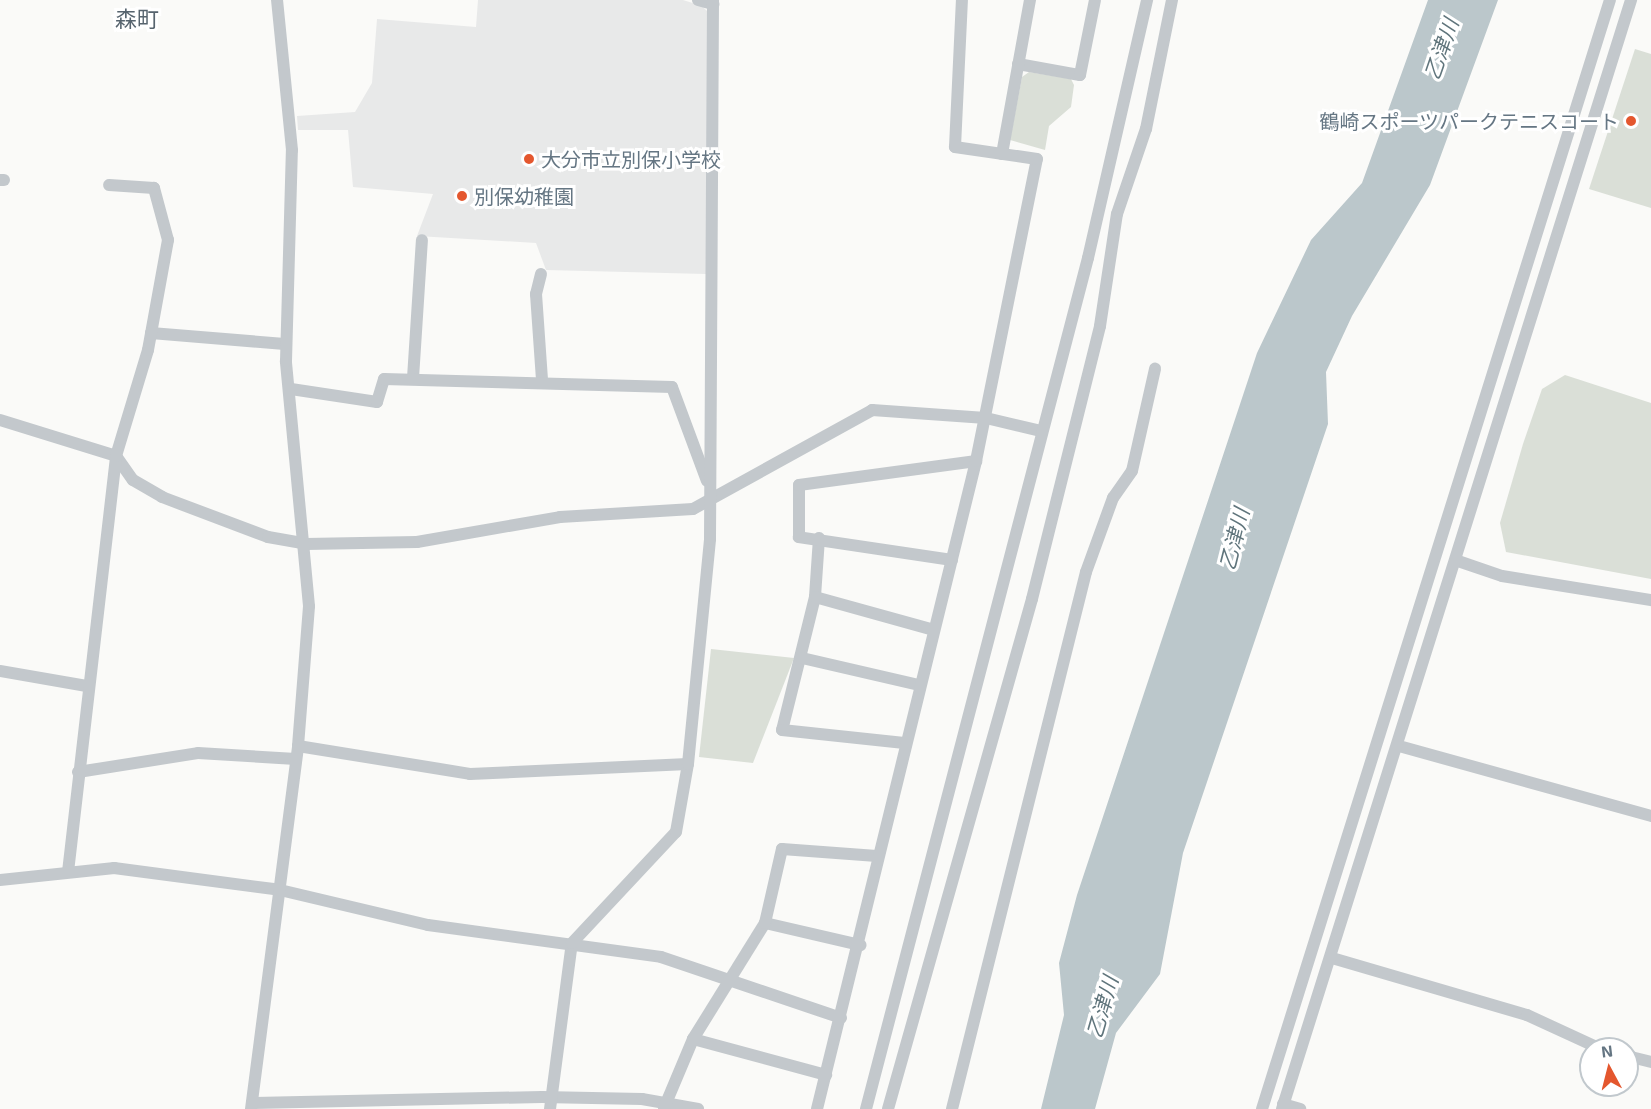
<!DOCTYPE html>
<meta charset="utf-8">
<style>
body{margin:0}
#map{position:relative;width:1651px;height:1109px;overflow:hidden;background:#fafaf8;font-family:"Exo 2","Noto Sans JP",sans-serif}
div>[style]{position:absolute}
.built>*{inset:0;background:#e8e9e9}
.green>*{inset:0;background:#dadfd7}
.water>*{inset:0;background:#bbc7cb}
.street>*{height:12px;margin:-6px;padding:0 6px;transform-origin:6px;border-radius:6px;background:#c3c8cc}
.dots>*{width:16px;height:16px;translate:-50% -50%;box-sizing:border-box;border:3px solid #fff;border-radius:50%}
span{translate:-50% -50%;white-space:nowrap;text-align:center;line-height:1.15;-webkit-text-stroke:6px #fff;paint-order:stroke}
.poi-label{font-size:20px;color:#657683}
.right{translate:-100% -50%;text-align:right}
.left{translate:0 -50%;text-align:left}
.water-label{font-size:21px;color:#60757c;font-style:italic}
.quarter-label{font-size:22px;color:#57646e}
.north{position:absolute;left:1579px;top:1037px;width:60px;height:60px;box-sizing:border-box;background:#fff;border:2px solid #c1c8cd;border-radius:50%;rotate:353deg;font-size:16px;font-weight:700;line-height:24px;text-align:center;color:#657683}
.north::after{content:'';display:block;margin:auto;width:21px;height:27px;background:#e4572e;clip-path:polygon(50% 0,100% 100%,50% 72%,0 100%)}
</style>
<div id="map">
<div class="built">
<i style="clip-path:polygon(478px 0,683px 0,702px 6px,708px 12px,706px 274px,546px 270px,536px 243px,417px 236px,433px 194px,353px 187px,348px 130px,298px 130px,297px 116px,355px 112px,372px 83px,377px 19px,476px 27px)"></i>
</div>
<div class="green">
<i style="clip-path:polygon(1635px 49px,1651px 54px,1651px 208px,1589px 189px)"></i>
<i style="clip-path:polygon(1029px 72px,1071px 79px,1074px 85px,1071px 107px,1049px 126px,1045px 150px,1010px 140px,1022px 77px)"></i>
<i style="clip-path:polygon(1565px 375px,1651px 403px,1651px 579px,1506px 552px,1500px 523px,1523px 444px,1542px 389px)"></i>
<i style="clip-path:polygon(711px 649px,794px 658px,753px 763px,699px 757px)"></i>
</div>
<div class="water">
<i style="clip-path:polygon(1428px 0,1498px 0,1430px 185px,1352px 316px,1326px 372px,1328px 424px,1183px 853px,1160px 974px,1116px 1033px,1095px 1109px,1041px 1109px,1064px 1015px,1059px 963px,1077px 895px,1257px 353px,1311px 240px,1362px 183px)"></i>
</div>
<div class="street">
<i style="left:698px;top:0;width:16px;rotate:15deg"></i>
<i style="left:1018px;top:64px;width:63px;rotate:10.1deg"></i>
<i style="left:1080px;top:75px;width:76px;rotate:-78.7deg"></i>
<i style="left:1002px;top:154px;width:157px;rotate:-79.7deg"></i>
<i style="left:0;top:180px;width:4px"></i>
<i style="left:541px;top:274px;width:21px;rotate:104deg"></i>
<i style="left:536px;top:294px;width:86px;rotate:86deg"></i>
<i style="left:151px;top:333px;width:134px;rotate:4.7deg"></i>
<i style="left:413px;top:378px;width:138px;rotate:-86.3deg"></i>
<i style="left:291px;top:389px;width:87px;rotate:8.6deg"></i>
<i style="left:377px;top:402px;width:24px;rotate:-73deg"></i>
<i style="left:384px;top:379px;width:288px;rotate:1.6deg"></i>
<i style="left:672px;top:387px;width:100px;rotate:69.6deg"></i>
<i style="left:0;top:420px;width:121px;rotate:17.2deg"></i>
<i style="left:116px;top:456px;width:29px;rotate:55deg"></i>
<i style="left:133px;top:480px;width:34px;rotate:30deg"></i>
<i style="left:162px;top:497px;width:113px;rotate:20.7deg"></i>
<i style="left:268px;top:537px;width:39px;rotate:10deg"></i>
<i style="left:306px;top:544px;width:111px;rotate:-1deg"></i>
<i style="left:417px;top:542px;width:145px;rotate:-9.9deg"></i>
<i style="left:560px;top:517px;width:133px;rotate:-3.4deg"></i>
<i style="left:693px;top:509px;width:205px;rotate:-28.9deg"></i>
<i style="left:872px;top:410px;width:114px;rotate:4deg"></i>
<i style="left:986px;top:418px;width:57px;rotate:13.3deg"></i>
<i style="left:819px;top:538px;width:59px;rotate:93.9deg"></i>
<i style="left:815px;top:597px;width:137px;rotate:103.9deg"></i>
<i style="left:782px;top:730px;width:123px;rotate:6.1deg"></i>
<i style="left:952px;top:560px;width:155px;rotate:-171.5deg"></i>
<i style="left:799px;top:537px;width:52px;rotate:-90deg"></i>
<i style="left:799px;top:485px;width:179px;rotate:-7.7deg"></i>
<i style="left:1458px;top:561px;width:46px;rotate:18.8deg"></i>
<i style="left:1502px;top:576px;width:151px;rotate:9.2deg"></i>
<i style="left:815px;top:597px;width:123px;rotate:15.5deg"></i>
<i style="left:802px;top:658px;width:120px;rotate:13deg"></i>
<i style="left:0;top:671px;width:88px;rotate:9.8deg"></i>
<i style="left:298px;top:746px;width:174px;rotate:9.2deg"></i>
<i style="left:470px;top:774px;width:218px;rotate:-2.6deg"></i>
<i style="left:1399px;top:746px;width:262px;rotate:15.5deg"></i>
<i style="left:78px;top:772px;width:121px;rotate:-9deg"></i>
<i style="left:198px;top:753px;width:98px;rotate:3.5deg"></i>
<i style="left:68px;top:872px;width:419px;rotate:-83.4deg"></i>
<i style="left:116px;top:456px;width:111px;rotate:-73.2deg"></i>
<i style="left:148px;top:350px;width:112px;rotate:-79.7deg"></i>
<i style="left:168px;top:240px;width:54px;rotate:-105.1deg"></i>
<i style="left:154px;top:188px;width:45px;rotate:-176.2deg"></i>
<i style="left:0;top:880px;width:115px;rotate:-6deg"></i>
<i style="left:114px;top:868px;width:167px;rotate:7.5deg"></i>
<i style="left:280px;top:890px;width:152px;rotate:13.3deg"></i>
<i style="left:428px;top:925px;width:235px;rotate:7.8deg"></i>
<i style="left:661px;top:957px;width:190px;rotate:18.7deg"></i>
<i style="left:765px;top:923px;width:98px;rotate:13deg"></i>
<i style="left:1332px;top:958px;width:203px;rotate:16.3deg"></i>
<i style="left:1527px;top:1015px;width:81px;rotate:24.7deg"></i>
<i style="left:693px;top:1039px;width:138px;rotate:15.1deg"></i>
<i style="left:1627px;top:1056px;width:25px;rotate:14deg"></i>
<i style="left:252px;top:1103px;width:290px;rotate:-1.2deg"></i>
<i style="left:542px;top:1097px;width:100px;rotate:1.1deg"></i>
<i style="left:642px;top:1099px;width:57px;rotate:10.1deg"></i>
<i style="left:1283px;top:1104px;width:18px;rotate:16deg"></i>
<i style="left:664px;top:1108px;width:75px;rotate:-67.2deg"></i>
<i style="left:693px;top:1039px;width:137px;rotate:-58.2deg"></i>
<i style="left:765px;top:923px;width:76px;rotate:-77.1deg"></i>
<i style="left:782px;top:849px;width:95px;rotate:4.2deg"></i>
<i style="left:251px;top:1109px;width:366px;rotate:-82.6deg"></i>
<i style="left:298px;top:746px;width:140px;rotate:-85.5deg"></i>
<i style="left:309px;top:606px;width:246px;rotate:-95.4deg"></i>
<i style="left:286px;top:361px;width:211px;rotate:-88.4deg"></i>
<i style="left:292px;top:150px;width:151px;rotate:-95.7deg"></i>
<i style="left:550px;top:1109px;width:167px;rotate:-82.5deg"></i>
<i style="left:572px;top:943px;width:152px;rotate:-46.9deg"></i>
<i style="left:676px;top:832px;width:69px;rotate:-80deg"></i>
<i style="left:688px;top:764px;width:226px;rotate:-84.4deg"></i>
<i style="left:710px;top:539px;width:539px;rotate:-89.68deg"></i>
<i style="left:817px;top:1109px;width:667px;rotate:-76.21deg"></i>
<i style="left:976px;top:461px;width:308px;rotate:-78.6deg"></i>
<i style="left:1037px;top:159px;width:83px;rotate:-171.7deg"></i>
<i style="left:955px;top:147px;width:147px;rotate:-87.3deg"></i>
<i style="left:866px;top:1109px;width:879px;rotate:-75.38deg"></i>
<i style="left:1088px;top:258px;width:265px;rotate:-77.1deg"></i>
<i style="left:888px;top:1109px;width:530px;rotate:-74.23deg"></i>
<i style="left:1032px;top:599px;width:281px;rotate:-76deg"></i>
<i style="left:1100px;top:326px;width:113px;rotate:-81.4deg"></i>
<i style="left:1117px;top:214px;width:90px;rotate:-71.2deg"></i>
<i style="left:1146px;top:129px;width:132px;rotate:-78.6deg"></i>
<i style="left:952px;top:1109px;width:553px;rotate:-75.99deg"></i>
<i style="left:1086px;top:572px;width:79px;rotate:-70deg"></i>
<i style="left:1113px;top:498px;width:33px;rotate:-55deg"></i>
<i style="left:1132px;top:471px;width:105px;rotate:-77.3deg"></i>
<i style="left:1262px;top:1109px;width:1162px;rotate:-72.58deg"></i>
<i style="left:1282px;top:1109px;width:1163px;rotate:-72.53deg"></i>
</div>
<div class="dots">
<i style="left:1631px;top:121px;background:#e4572e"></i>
<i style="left:529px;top:159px;background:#e4572e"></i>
<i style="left:462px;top:196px;background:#e4572e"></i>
</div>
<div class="poi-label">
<span class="right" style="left:1619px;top:121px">鶴崎スポーツパークテニスコート</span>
<span class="left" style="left:541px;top:159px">大分市立別保小学校</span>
<span class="left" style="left:474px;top:196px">別保幼稚園</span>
</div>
<div class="water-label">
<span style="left:1441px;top:49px;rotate:-71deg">乙津川</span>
<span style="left:1234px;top:539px;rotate:-76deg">乙津川</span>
<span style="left:1102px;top:1007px;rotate:-74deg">乙津川</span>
</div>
<div class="quarter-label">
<span style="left:137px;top:19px">森町</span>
</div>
<div class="north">N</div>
</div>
